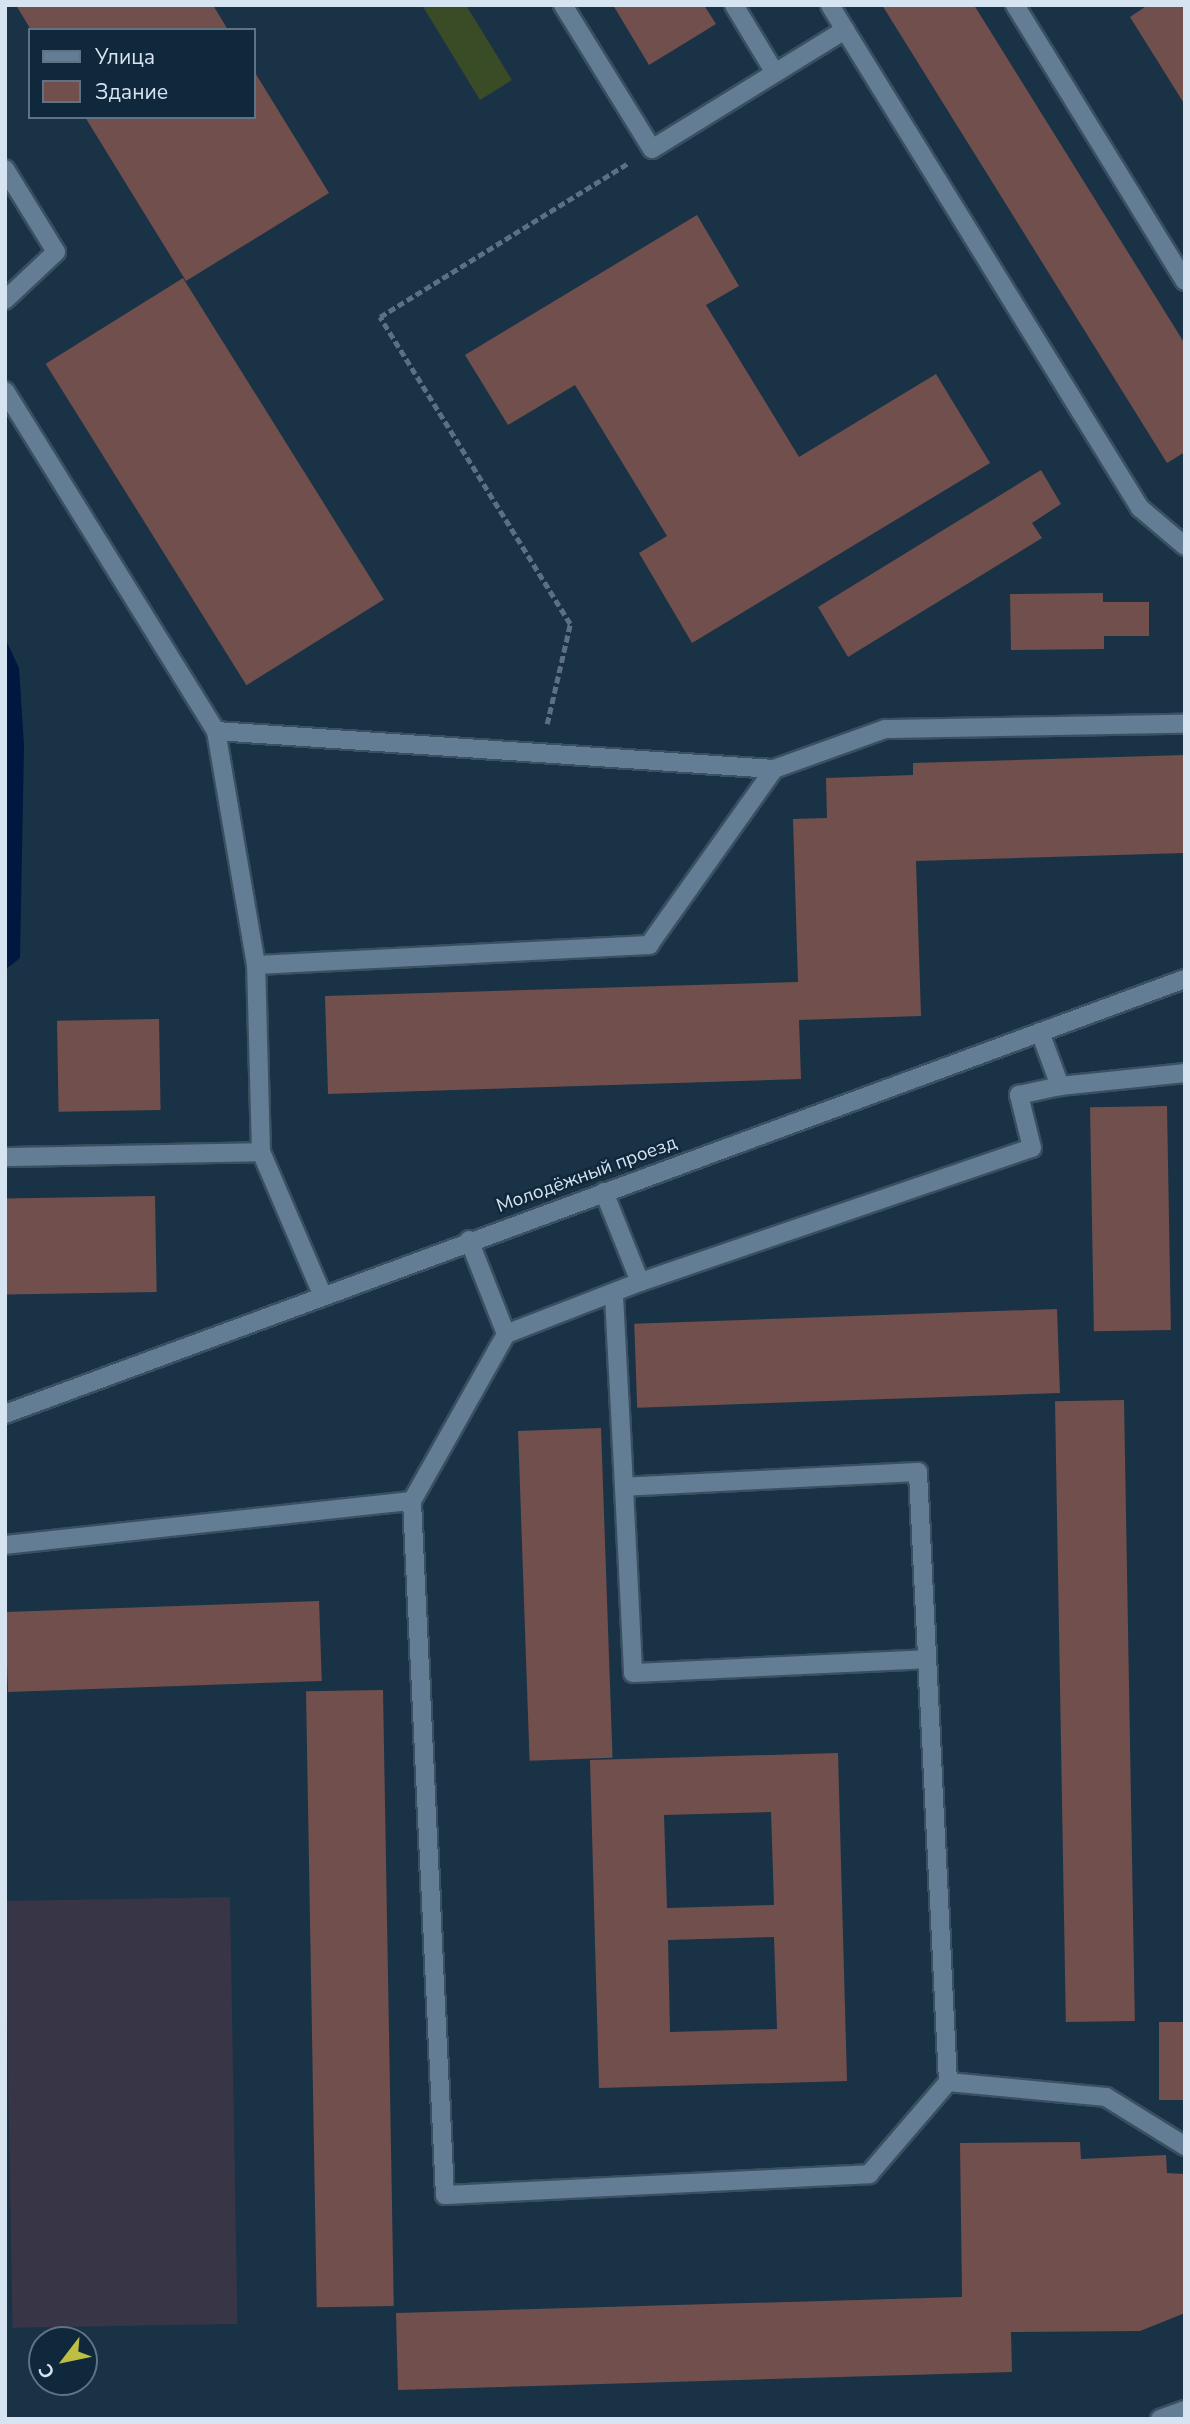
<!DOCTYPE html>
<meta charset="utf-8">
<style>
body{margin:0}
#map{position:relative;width:1190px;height:2424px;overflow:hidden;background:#1a3246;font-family:"Nunito Sans",sans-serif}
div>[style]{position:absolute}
.education>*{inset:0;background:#373546;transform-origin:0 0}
.green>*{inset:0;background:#394c26}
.water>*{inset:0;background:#00173f}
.building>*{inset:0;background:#714f4c;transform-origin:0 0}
.path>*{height:4.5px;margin-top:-2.25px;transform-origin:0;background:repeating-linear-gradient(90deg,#5b7082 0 7px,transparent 0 10.5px)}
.roads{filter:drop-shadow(2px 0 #3a4f5f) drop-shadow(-2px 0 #3a4f5f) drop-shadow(0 2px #3a4f5f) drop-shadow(0 -2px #3a4f5f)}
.minor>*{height:18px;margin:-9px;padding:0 9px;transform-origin:9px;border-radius:9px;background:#637d94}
span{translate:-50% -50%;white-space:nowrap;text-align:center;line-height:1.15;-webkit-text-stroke:5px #10283b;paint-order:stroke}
.street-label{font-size:19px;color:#d6e4f1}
.frame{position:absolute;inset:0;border:7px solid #d6e4f1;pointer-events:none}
.legend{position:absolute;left:28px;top:28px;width:228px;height:91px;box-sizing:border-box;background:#10283b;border:2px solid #5f7384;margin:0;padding:9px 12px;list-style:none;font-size:21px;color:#d6e4f1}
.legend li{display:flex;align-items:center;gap:14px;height:35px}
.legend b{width:35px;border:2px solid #5f7384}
.north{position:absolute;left:28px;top:2326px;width:70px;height:70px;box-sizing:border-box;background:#10283b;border:2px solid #5f7384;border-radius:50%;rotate:238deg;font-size:19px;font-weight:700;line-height:28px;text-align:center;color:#d6e4f1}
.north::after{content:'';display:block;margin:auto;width:24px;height:32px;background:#bdbf43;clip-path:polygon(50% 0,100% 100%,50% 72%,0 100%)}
</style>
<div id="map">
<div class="education">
<i style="left:230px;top:1897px;width:427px;height:225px;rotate:89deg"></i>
</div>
<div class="green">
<i style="clip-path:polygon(422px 5px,466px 5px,512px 80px,480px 100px)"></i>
</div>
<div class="water">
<i style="clip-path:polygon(5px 638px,19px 668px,24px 745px,20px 958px,5px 970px)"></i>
</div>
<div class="building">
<i style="clip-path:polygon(16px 5px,213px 5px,228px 30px,31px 30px)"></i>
<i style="clip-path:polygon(613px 5px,704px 5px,716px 24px,649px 65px)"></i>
<i style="clip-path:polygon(882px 5px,974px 5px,1185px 344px,1185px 452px,1167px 463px)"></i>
<i style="clip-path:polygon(1148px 5px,1185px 5px,1185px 105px,1130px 17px)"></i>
<i style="clip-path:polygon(254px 71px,329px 193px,186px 281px,85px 117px,254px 117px)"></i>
<i style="clip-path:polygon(697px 215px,739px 286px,706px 305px,799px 457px,936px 374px,990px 463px,692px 643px,639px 553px,667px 536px,575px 385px,508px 425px,465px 355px)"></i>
<i style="left:183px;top:278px;width:379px;height:162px;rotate:58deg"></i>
<i style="clip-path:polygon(1041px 470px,1061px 504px,1032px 523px,1042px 538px,848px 657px,818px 607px)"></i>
<i style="clip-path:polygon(1103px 593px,1103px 602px,1149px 602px,1149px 636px,1104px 636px,1104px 649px,1011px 650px,1010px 594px)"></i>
<i style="clip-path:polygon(1185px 755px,1185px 853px,916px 861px,921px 1016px,799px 1020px,801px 1079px,328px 1094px,325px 996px,798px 982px,793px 819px,827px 818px,826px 778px,913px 775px,913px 763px)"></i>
<i style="left:159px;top:1019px;width:91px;height:102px;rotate:89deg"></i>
<i style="left:1167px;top:1106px;width:224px;height:77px;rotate:89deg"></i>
<i style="left:155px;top:1196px;width:96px;height:150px;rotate:89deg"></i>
<i style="left:1057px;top:1309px;width:84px;height:423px;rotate:88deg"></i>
<i style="left:1124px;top:1400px;width:621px;height:69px;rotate:89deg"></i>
<i style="left:601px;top:1428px;width:330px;height:83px;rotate:88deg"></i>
<i style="left:319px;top:1601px;width:80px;height:314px;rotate:88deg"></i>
<i style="left:383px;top:1690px;width:616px;height:77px;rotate:89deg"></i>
<i style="clip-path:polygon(evenodd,838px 1753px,847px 2081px,599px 2088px,590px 1760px,838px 1753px,771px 1812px,774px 1905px,667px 1908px,664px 1815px,771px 1812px,838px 1753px,774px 1937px,777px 2029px,670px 2032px,668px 1940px,774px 1937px)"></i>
<i style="left:1185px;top:2022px;width:78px;height:26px;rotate:90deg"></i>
<i style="clip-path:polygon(1080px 2142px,1081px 2159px,1166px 2155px,1167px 2173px,1185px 2174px,1185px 2313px,1140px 2331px,1011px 2332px,1012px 2372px,398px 2390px,396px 2313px,962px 2297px,960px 2143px)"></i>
</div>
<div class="path">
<i style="left:547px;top:724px;width:103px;rotate:-77deg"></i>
<i style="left:570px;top:624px;width:361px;rotate:-121.8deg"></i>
<i style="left:380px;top:317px;width:291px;rotate:-31.8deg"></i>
</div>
<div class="roads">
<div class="minor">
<i style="left:563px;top:5px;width:169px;rotate:58.3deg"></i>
<i style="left:652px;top:149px;width:227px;rotate:-31.7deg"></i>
<i style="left:845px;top:30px;width:562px;rotate:58.32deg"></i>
<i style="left:1140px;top:508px;width:59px;rotate:40.2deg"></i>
<i style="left:734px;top:5px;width:79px;rotate:58.9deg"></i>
<i style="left:830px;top:5px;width:29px;rotate:59deg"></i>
<i style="left:1015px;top:5px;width:324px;rotate:58.4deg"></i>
<i style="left:5px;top:169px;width:97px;rotate:58.4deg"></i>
<i style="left:56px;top:252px;width:70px;rotate:136.7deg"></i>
<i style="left:5px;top:391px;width:400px;rotate:58.2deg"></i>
<i style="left:216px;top:731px;width:237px;rotate:80.3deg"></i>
<i style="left:216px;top:731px;width:559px;rotate:3.9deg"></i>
<i style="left:1040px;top:1032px;width:58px;rotate:69.7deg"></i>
<i style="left:1060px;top:1086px;width:126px;rotate:-5.9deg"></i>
<i style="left:5px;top:1157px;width:256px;rotate:-1.1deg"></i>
<i style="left:469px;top:1240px;width:101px;rotate:68.5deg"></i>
<i style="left:506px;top:1334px;width:144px;rotate:-21.2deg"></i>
<i style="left:640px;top:1282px;width:97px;rotate:-111.8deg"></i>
<i style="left:640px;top:1282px;width:414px;rotate:-18.9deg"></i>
<i style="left:1032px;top:1148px;width:55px;rotate:-103.8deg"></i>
<i style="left:1019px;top:1095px;width:42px;rotate:-12.4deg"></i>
<i style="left:322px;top:1294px;width:155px;rotate:-113.2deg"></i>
<i style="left:261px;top:1152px;width:187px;rotate:-91.5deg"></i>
<i style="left:256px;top:965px;width:394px;rotate:-2.9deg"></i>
<i style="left:649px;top:945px;width:216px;rotate:-54.6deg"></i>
<i style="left:774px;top:769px;width:118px;rotate:-19.8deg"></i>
<i style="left:885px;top:729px;width:300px;rotate:-1deg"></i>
<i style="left:5px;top:1414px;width:1258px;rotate:-20.24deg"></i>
<i style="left:624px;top:1487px;width:186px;rotate:87.2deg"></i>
<i style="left:633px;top:1673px;width:294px;rotate:-2.7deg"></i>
<i style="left:412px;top:1501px;width:192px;rotate:-60.6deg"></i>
<i style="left:5px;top:1545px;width:409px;rotate:-6.2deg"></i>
<i style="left:412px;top:1501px;width:695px;rotate:87.28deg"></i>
<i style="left:445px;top:2195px;width:425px;rotate:-2.8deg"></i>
<i style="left:869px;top:2174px;width:121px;rotate:-49.3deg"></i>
<i style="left:948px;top:2082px;width:611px;rotate:-92.82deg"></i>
<i style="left:918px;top:1472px;width:294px;rotate:177.1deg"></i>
<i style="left:624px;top:1487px;width:192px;rotate:-93deg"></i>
<i style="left:948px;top:2082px;width:159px;rotate:5.4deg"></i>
<i style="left:1106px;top:2097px;width:93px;rotate:31.8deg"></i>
<i style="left:1160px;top:2419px;width:27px;rotate:-20deg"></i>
</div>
</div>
<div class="street-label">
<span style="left:587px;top:1175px;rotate:-20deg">Молодёжный проезд</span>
</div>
<div class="frame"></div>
<ul class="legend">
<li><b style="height:9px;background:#637d94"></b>Улица</li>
<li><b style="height:19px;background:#714f4c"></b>Здание</li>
</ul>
<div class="north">С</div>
</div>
